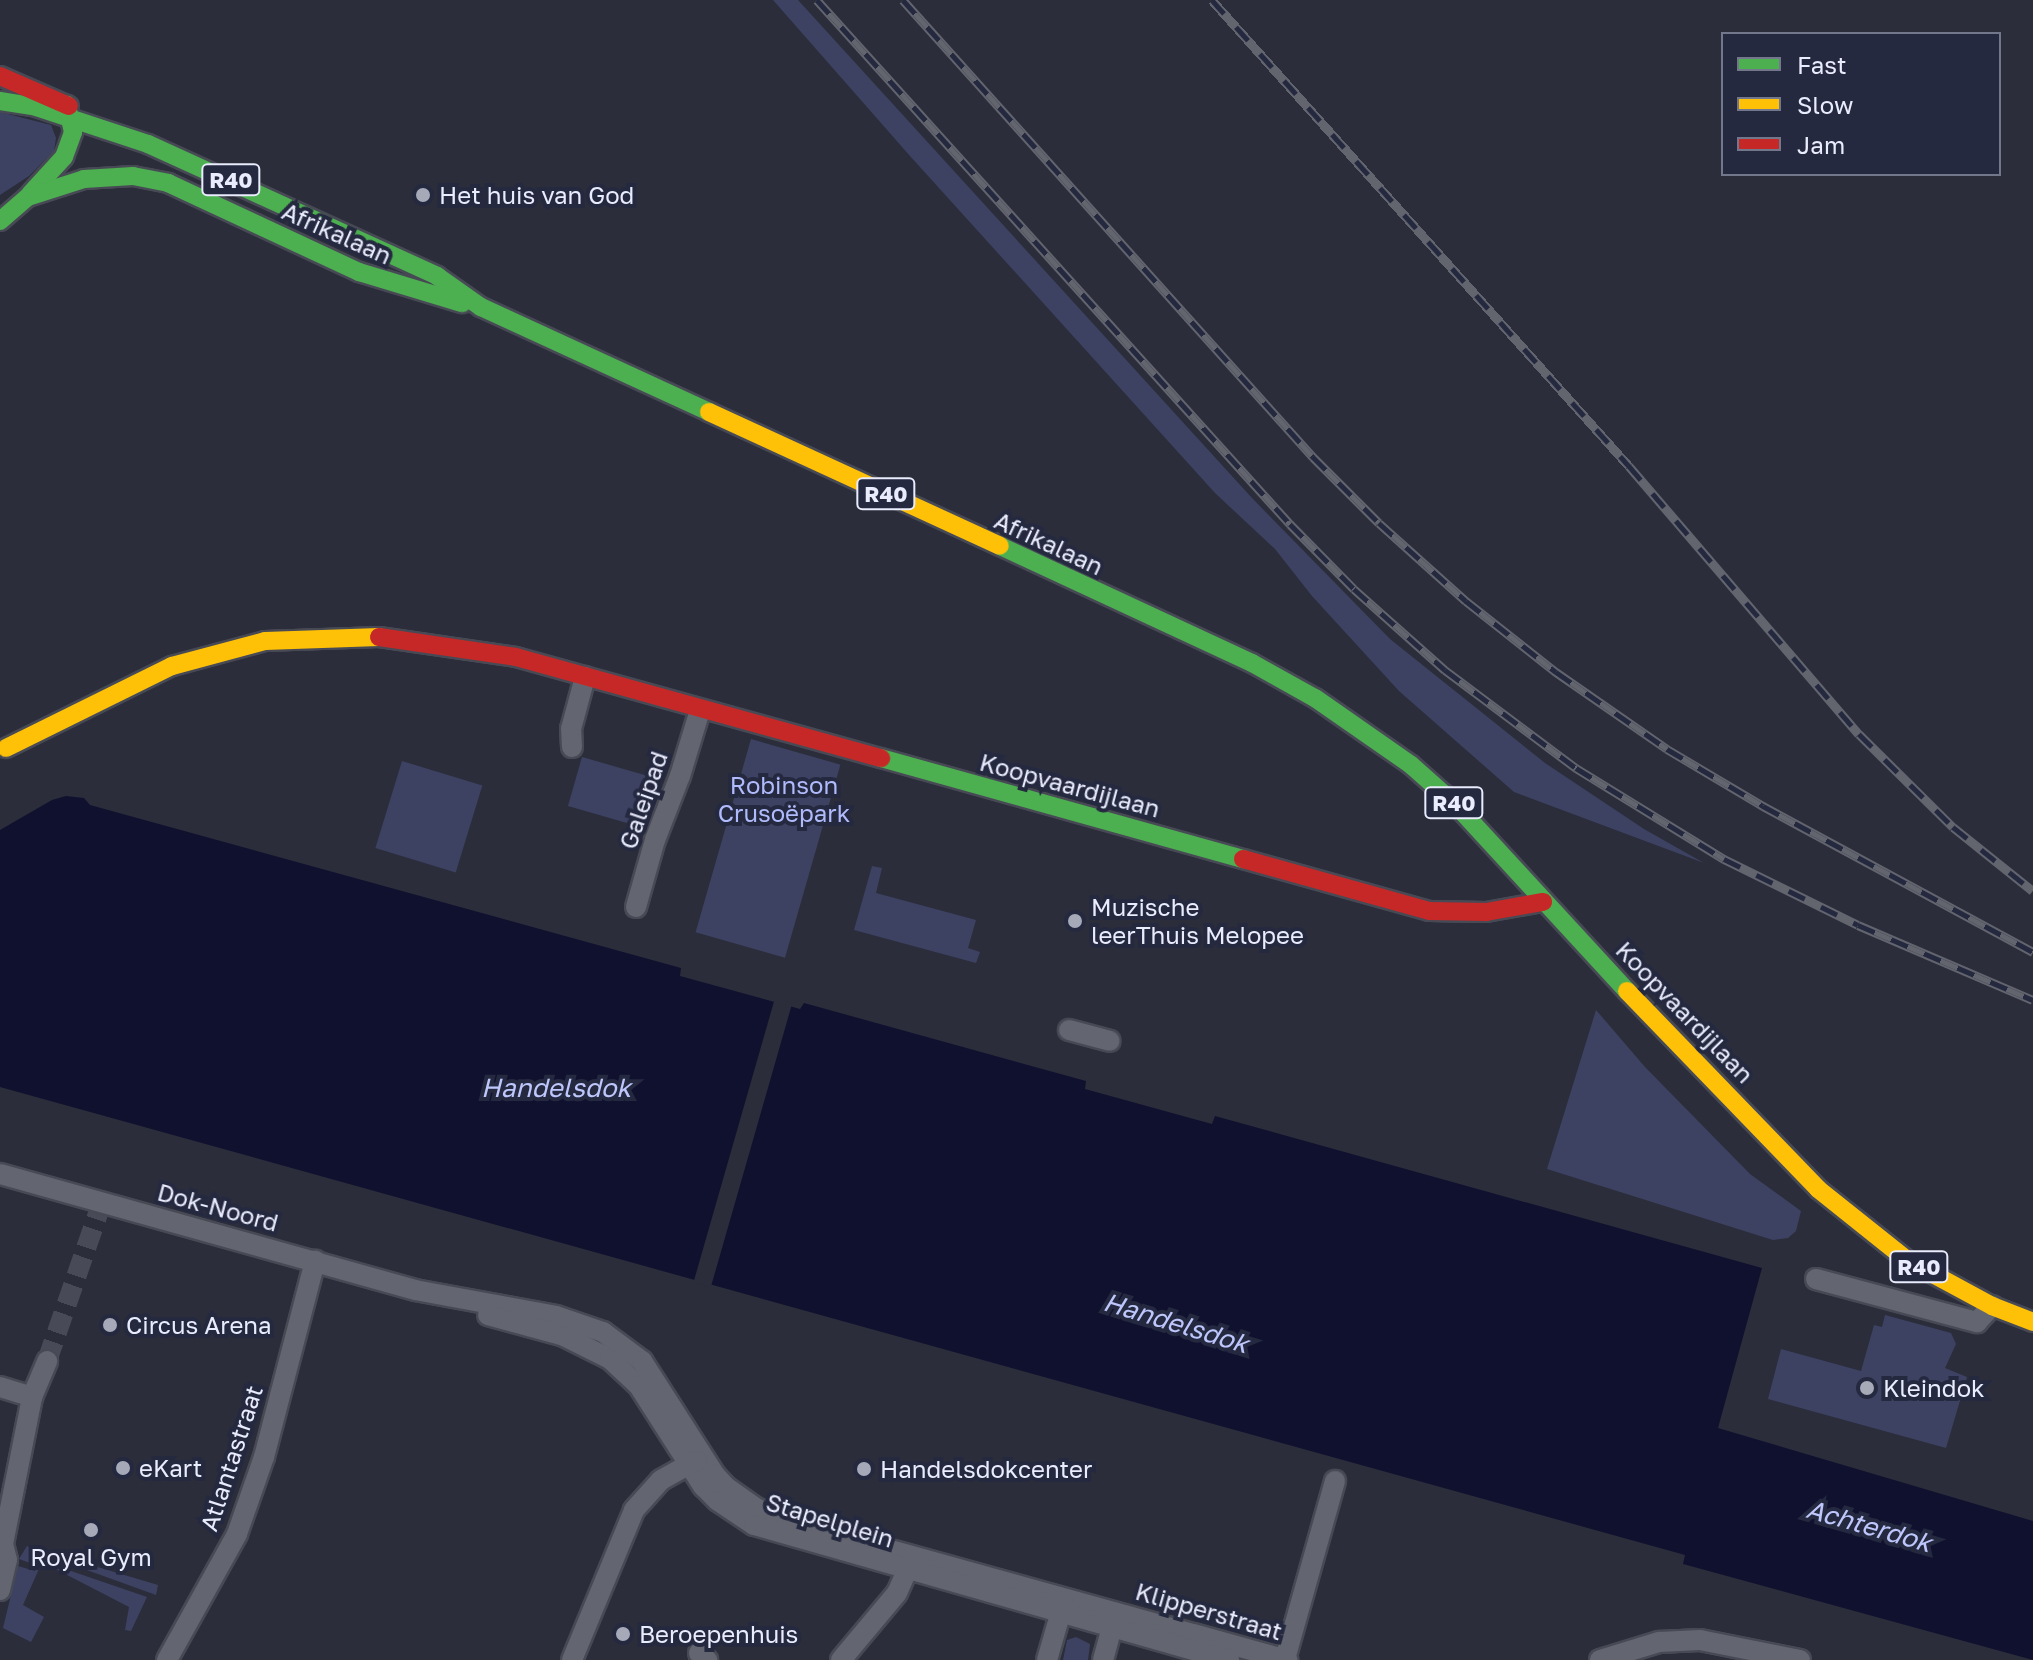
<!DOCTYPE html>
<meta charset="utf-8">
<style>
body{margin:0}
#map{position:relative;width:2033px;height:1660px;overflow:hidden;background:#2b2d3a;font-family:"Golos Text",sans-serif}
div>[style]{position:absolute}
.green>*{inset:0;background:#3d4263;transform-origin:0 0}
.water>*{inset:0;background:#10112f}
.pier>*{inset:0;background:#2b2d3a;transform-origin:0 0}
.street-tunnel>*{height:20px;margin-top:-10px;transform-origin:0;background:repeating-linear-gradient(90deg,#484a57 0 20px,transparent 0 30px)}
.roads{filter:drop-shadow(2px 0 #474a55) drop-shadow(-2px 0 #474a55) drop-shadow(0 2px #474a55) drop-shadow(0 -2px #474a55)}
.street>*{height:20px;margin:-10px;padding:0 10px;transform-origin:10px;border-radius:10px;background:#636570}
.fast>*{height:18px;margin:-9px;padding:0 9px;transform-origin:9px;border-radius:9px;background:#4caf50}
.slow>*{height:18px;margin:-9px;padding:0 9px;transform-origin:9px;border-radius:9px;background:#ffc107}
.jam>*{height:18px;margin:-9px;padding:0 9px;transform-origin:9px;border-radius:9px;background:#c62828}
.rail>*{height:9px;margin-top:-4.5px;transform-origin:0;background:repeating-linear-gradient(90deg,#252940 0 18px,#62646e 0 36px);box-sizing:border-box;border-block:2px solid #62646e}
.dots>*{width:22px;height:22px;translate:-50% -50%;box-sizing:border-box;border:4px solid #252940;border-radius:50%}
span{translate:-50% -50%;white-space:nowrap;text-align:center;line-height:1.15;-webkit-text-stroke:8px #252940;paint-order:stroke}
.shield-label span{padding:2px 6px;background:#252940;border:2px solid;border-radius:6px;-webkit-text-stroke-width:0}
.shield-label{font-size:22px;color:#e9ecfc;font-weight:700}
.poi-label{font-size:24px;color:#e9ecfc}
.left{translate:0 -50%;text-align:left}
.street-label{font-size:24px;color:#e9ecfc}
.park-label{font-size:24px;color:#b0bbfc}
.water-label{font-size:26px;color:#bec7fc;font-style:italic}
.legend{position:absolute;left:1721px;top:32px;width:280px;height:144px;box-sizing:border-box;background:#252940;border:2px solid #73778b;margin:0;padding:10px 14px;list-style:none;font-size:24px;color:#e9ecfc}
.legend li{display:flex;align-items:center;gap:16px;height:40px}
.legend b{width:40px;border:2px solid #73778b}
</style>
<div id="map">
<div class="green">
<i style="clip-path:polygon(773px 0,798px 0,1252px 498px,1390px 639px,1545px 763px,1644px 829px,1704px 863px,1514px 792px,1399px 691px,1312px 596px,1275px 549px,1215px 493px,910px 156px)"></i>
<i style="clip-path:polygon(0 112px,51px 125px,56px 138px,54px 151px,29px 176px,0 195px)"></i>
<i style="left:751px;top:739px;width:93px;height:201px;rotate:16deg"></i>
<i style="left:582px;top:757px;width:74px;height:51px;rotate:16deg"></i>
<i style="left:402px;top:761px;width:84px;height:91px;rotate:17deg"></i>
<i style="clip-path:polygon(872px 866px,882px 868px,876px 893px,976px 920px,968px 948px,980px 952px,976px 963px,854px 930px)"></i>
<i style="clip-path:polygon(1596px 1010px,1645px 1067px,1750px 1174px,1801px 1211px,1796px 1231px,1788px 1238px,1773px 1240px,1547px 1169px)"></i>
<i style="clip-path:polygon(1885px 1315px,1951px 1333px,1956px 1344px,1945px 1368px,1967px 1377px,1946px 1448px,1768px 1399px,1781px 1349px,1861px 1371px,1874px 1325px,1882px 1327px)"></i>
<i style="clip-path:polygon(27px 1546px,158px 1585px,156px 1595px,37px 1552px,33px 1564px,19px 1559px)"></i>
<i style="clip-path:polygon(39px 1560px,147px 1597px,131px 1631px,125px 1630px,129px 1607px,42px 1562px,23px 1605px,44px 1617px,31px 1642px,3px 1628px,18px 1566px,35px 1571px)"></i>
<i style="clip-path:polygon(1076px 1637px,1090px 1644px,1088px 1660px,1063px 1660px,1067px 1640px)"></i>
</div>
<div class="water">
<i style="clip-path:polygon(66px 796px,84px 798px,90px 805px,681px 968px,680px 976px,800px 1009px,804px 1003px,1086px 1081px,1085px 1089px,1212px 1124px,1215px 1116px,1762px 1268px,1718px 1428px,2033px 1521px,2033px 1660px,1683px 1564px,1685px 1555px,0 1087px,0 830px,52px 800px)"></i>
</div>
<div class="pier">
<i style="left:775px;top:998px;width:18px;height:296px;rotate:16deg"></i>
</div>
<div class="street-tunnel">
<i style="left:47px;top:1361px;width:168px;rotate:-70.9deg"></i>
</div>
<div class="roads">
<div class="street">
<i style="left:572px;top:747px;width:18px;rotate:-93deg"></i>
<i style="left:571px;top:729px;width:54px;rotate:-74.9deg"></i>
<i style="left:636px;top:907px;width:70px;rotate:-74.2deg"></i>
<i style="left:655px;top:840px;width:69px;rotate:-68.7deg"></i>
<i style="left:680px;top:776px;width:69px;rotate:-73.1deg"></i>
<i style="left:1069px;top:1030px;width:42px;rotate:15deg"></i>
<i style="left:0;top:1174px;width:431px;rotate:15.6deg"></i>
<i style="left:415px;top:1290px;width:143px;rotate:10.4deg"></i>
<i style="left:556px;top:1316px;width:50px;rotate:18.8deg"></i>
<i style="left:603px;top:1332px;width:49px;rotate:36.6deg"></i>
<i style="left:642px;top:1361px;width:135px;rotate:57.4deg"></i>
<i style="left:715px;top:1475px;width:16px;rotate:47deg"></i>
<i style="left:726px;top:1487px;width:39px;rotate:35deg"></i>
<i style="left:758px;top:1509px;width:38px;rotate:22deg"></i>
<i style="left:793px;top:1523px;width:513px;rotate:15.5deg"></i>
<i style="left:1816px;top:1279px;width:167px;rotate:15deg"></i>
<i style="left:1977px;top:1322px;width:22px;rotate:-47deg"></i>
<i style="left:488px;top:1315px;width:79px;rotate:15.4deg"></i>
<i style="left:564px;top:1336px;width:51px;rotate:26.6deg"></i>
<i style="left:610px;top:1359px;width:40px;rotate:43deg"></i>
<i style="left:639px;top:1386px;width:119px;rotate:57.4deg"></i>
<i style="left:703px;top:1486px;width:21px;rotate:45deg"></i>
<i style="left:718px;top:1501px;width:43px;rotate:33.7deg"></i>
<i style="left:754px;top:1525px;width:494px;rotate:15.9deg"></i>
<i style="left:0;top:1387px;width:34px;rotate:17deg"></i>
<i style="left:0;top:1590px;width:31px;rotate:-77deg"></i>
<i style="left:7px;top:1560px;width:16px;rotate:-104deg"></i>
<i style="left:3px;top:1544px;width:150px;rotate:-78.8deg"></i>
<i style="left:32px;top:1397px;width:39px;rotate:-67deg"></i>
<i style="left:699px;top:1653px;width:11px;rotate:41deg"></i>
<i style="left:1285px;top:1659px;width:185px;rotate:-74.3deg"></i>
<i style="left:167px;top:1660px;width:144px;rotate:-60.9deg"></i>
<i style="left:237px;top:1534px;width:82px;rotate:-70.7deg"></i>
<i style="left:264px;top:1457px;width:203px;rotate:-75.4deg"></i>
<i style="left:572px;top:1660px;width:162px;rotate:-67.5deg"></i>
<i style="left:634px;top:1510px;width:40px;rotate:-48deg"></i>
<i style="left:661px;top:1480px;width:41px;rotate:-29.1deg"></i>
<i style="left:841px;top:1660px;width:87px;rotate:-50.1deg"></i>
<i style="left:897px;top:1593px;width:24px;rotate:-66deg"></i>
<i style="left:1047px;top:1660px;width:61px;rotate:-73.9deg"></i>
<i style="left:1103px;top:1660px;width:46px;rotate:-74.7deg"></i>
<i style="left:1600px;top:1660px;width:62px;rotate:-17deg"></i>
<i style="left:1659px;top:1642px;width:41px;rotate:-2.8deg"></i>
<i style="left:1700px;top:1640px;width:102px;rotate:11.3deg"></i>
</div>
<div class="fast">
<i style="left:0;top:101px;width:36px;rotate:9deg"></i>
<i style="left:36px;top:107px;width:118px;rotate:18.3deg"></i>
<i style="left:148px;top:144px;width:318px;rotate:24.5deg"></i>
<i style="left:437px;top:276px;width:54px;rotate:35.2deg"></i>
<i style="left:481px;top:307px;width:251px;rotate:24.7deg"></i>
<i style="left:30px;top:194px;width:50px;rotate:-47.4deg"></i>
<i style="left:64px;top:157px;width:27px;rotate:-70deg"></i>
<i style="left:73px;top:132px;width:28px;rotate:-103deg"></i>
<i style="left:0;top:221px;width:37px;rotate:-41deg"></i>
<i style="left:28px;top:197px;width:59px;rotate:-17.8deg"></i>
<i style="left:84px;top:179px;width:49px;rotate:-3.5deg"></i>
<i style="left:133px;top:176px;width:36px;rotate:11deg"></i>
<i style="left:168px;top:183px;width:211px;rotate:25deg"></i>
<i style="left:359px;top:272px;width:108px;rotate:16.8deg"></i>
<i style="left:1000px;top:546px;width:278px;rotate:24.9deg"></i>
<i style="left:1252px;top:663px;width:72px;rotate:29.1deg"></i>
<i style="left:1315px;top:698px;width:117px;rotate:34.9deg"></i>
<i style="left:1411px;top:765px;width:60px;rotate:41.6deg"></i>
<i style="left:1456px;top:805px;width:253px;rotate:47.4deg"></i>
<i style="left:881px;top:758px;width:376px;rotate:15.6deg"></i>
</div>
<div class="slow">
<i style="left:709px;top:412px;width:320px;rotate:24.7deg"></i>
<i style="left:6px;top:748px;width:185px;rotate:-26.3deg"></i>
<i style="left:172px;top:666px;width:96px;rotate:-15deg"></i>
<i style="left:265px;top:641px;width:114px;rotate:-2deg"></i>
<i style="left:1627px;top:991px;width:275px;rotate:46deg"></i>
<i style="left:1818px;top:1189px;width:114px;rotate:38.6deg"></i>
<i style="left:1907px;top:1260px;width:97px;rotate:28.4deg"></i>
<i style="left:1992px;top:1306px;width:44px;rotate:21.3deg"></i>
</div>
<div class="jam">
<i style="left:0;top:76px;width:75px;rotate:23.5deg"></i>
<i style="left:379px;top:637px;width:138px;rotate:8.3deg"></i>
<i style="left:516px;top:657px;width:379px;rotate:15.5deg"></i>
<i style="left:1243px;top:859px;width:193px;rotate:15.6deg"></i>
<i style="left:1429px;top:911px;width:57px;rotate:1deg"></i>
<i style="left:1486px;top:912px;width:58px;rotate:-10deg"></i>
</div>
</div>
<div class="rail">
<i style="left:817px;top:0;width:706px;rotate:47.93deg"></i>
<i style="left:1290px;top:524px;width:91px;rotate:45.4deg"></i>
<i style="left:1354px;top:589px;width:122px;rotate:41.7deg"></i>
<i style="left:1445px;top:670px;width:164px;rotate:36.8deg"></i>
<i style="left:1576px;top:768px;width:174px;rotate:31.6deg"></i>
<i style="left:1724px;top:859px;width:149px;rotate:26.2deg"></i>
<i style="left:1858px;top:925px;width:190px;rotate:23.2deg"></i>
<i style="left:903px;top:0;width:614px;rotate:48.1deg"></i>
<i style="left:1313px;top:457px;width:93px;rotate:45deg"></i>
<i style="left:1379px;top:523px;width:117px;rotate:41.9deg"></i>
<i style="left:1466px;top:601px;width:115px;rotate:38.3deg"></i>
<i style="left:1556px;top:672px;width:135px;rotate:34.7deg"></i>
<i style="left:1667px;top:749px;width:112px;rotate:30.7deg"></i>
<i style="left:1763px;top:806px;width:307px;rotate:28.4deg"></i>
<i style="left:1212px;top:0;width:625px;rotate:48.18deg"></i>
<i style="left:1629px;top:466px;width:353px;rotate:49.4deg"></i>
<i style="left:1859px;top:734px;width:132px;rotate:44.7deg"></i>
<i style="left:1953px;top:827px;width:102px;rotate:38.7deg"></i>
</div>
<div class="dots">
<i style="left:423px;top:195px;background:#a6a9b8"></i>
<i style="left:1075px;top:921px;background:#a6a9b8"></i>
<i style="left:110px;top:1325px;background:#a6a9b8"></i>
<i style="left:1867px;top:1388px;background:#a6a9b8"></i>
<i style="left:123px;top:1468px;background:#a6a9b8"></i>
<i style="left:864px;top:1469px;background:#a6a9b8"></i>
<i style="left:91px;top:1530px;background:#a6a9b8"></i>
<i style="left:623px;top:1634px;background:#a6a9b8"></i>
</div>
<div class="shield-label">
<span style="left:231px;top:180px">R40</span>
<span style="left:886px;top:494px">R40</span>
<span style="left:1454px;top:803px">R40</span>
<span style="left:1919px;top:1267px">R40</span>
</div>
<div class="poi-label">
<span class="left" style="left:439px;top:195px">Het huis van God</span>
<span class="left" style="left:1091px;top:921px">Muzische<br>leerThuis Melopee</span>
<span class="left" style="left:126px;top:1325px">Circus Arena</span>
<span class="left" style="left:1883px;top:1388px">Kleindok</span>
<span class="left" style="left:139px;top:1468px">eKart</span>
<span class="left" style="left:880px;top:1469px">Handelsdokcenter</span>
<span style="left:91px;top:1557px">Royal Gym</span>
<span class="left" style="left:639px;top:1634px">Beroepenhuis</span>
</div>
<div class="street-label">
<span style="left:337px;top:233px;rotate:24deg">Afrikalaan</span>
<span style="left:1049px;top:543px;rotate:25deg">Afrikalaan</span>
<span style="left:1070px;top:785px;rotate:15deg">Koopvaardijlaan</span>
<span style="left:643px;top:800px;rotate:-71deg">Galeipad</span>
<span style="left:1685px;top:1012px;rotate:46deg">Koopvaardijlaan</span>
<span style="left:218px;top:1207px;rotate:15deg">Dok-Noord</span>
<span style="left:231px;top:1458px;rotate:-72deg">Atlantastraat</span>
<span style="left:830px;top:1520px;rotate:17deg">Stapelplein</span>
<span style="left:1209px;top:1611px;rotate:16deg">Klipperstraat</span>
</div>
<div class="park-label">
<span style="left:784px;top:799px">Robinson<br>Crusoëpark</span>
</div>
<div class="water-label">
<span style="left:556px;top:1088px">Handelsdok</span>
<span style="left:1176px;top:1323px;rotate:17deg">Handelsdok</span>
<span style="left:1869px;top:1526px;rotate:16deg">Achterdok</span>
</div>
<ul class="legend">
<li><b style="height:10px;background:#4caf50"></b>Fast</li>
<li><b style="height:10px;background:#ffc107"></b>Slow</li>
<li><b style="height:10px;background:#c62828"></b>Jam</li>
</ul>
</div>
